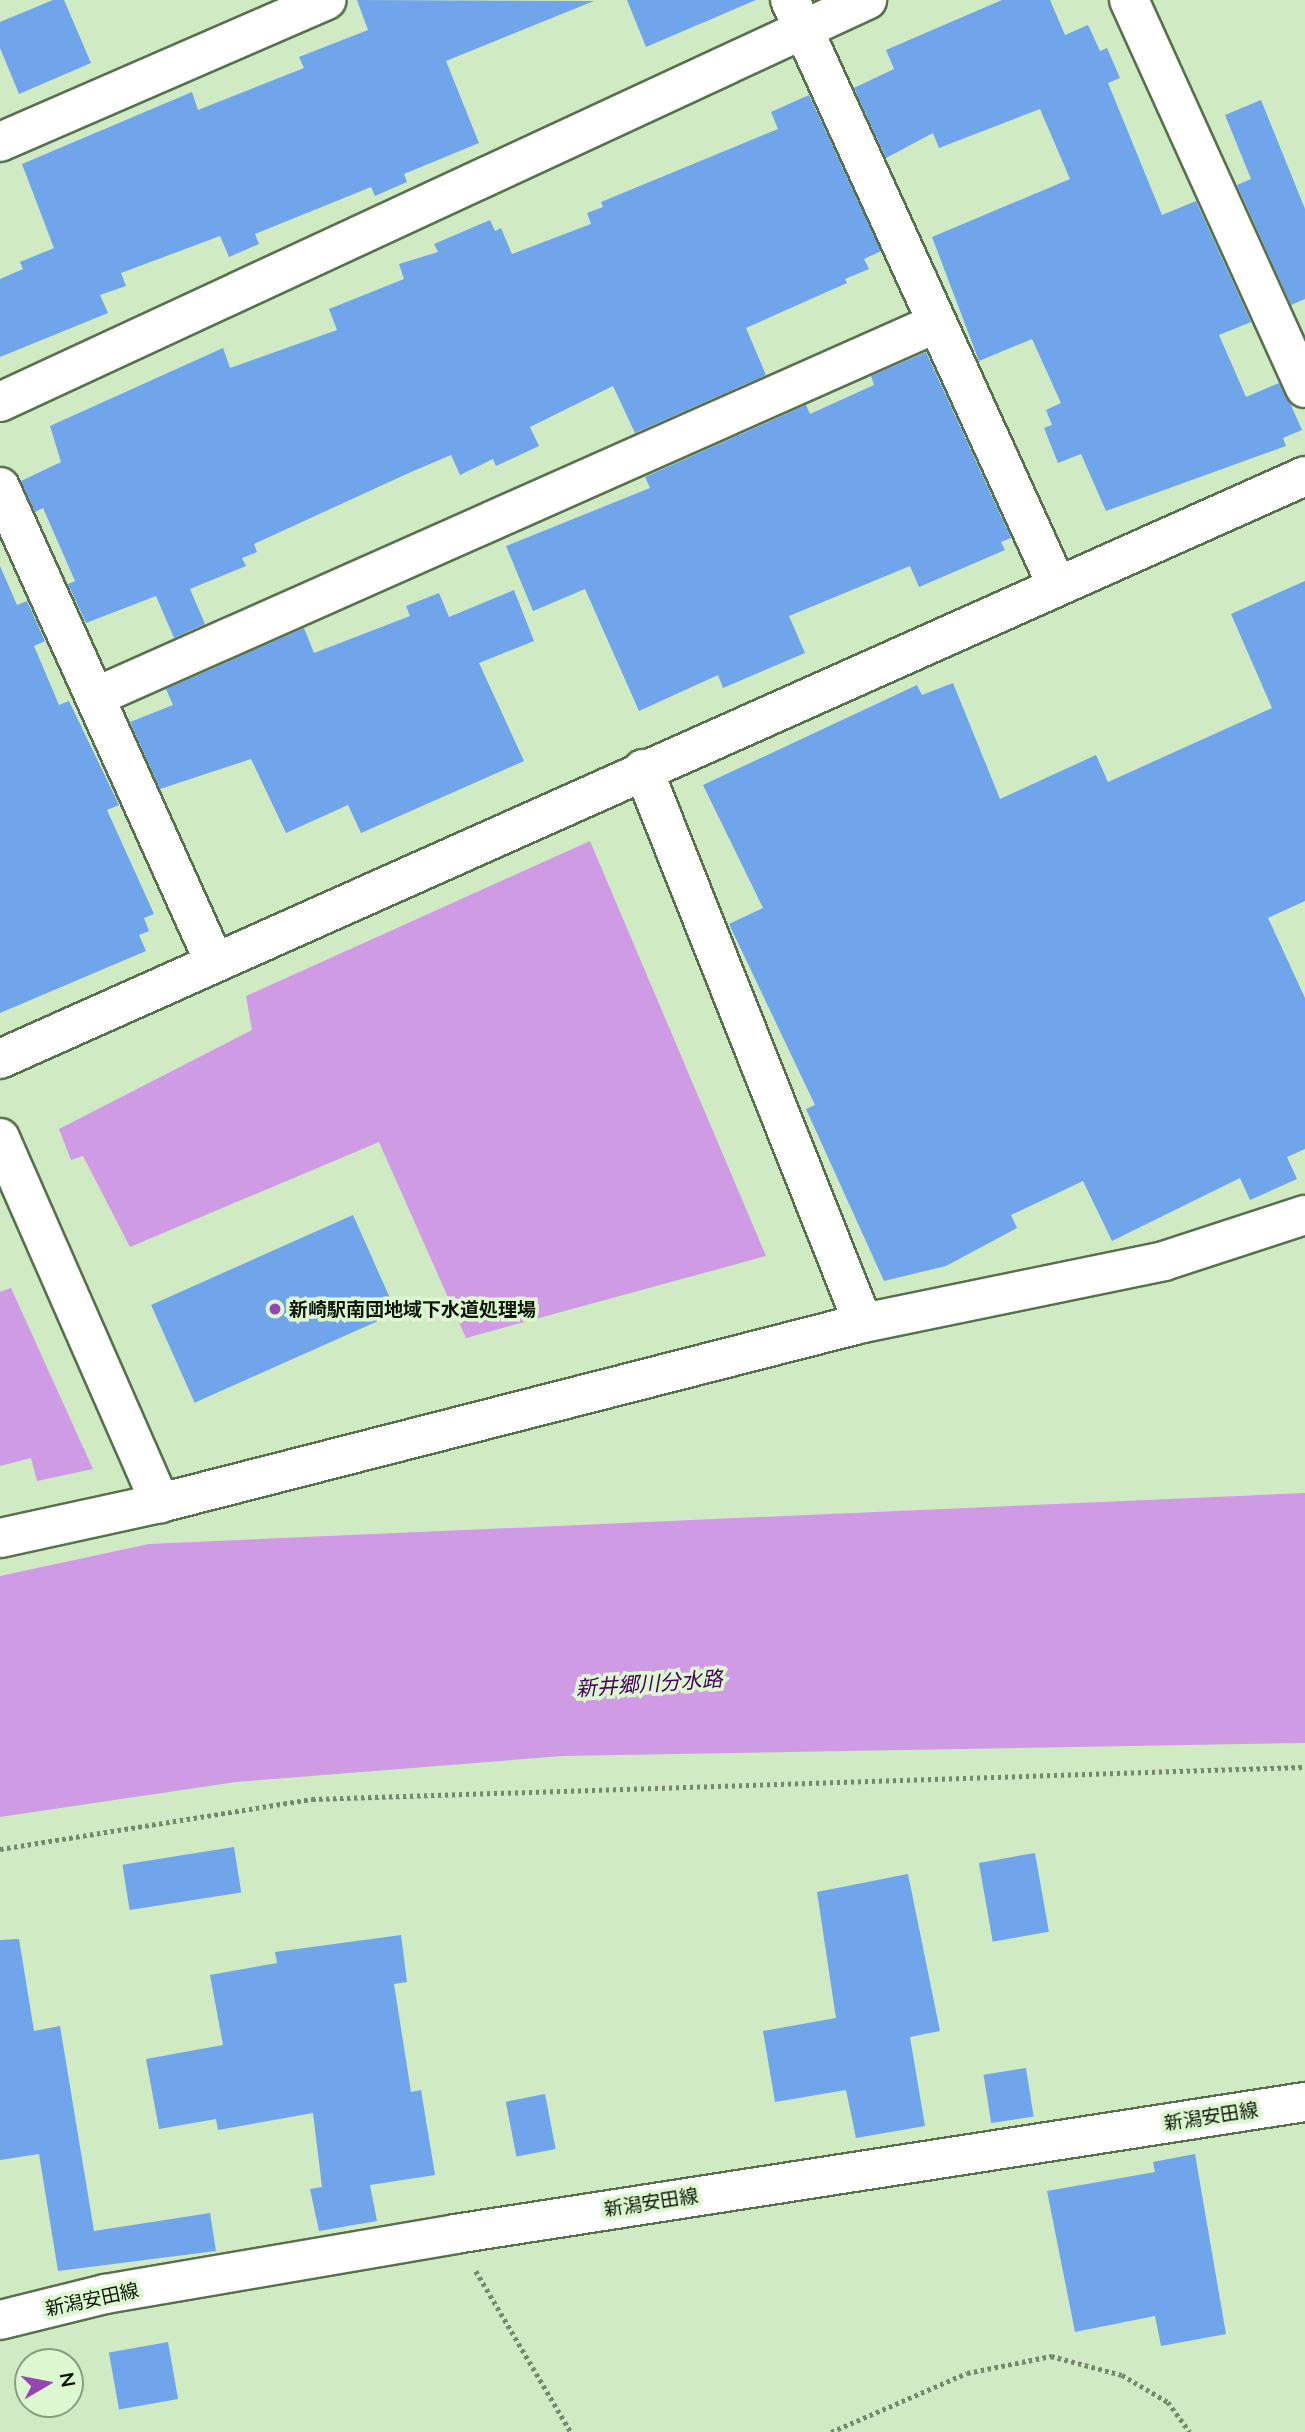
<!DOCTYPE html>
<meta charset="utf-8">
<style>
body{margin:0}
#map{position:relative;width:1305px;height:2432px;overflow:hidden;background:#d0eac4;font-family:Lato,"Noto Sans JP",sans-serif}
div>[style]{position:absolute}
.water>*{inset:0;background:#d09be5}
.building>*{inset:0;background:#71a5eb;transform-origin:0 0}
.path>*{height:4.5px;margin-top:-2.25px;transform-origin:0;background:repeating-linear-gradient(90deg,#76886e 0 3.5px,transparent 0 7px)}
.roads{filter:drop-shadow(2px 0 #59704f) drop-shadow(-2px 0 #59704f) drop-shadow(0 2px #59704f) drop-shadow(0 -2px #59704f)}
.minor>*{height:38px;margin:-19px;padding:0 19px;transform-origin:19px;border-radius:19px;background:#fff}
.tertiary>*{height:38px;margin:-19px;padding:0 19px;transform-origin:19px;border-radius:19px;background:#fff}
.primary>*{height:38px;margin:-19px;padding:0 19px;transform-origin:19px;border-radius:19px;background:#fff}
.dots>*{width:19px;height:19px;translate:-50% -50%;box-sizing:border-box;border:4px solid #ddf7d1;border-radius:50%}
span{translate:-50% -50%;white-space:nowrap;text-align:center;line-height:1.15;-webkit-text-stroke:7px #ddf7d1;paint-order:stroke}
.poi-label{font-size:19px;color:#0d1609;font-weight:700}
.left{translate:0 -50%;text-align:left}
.street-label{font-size:19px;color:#0d1609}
.water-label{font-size:21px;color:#47005c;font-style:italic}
.north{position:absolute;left:14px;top:2348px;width:70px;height:70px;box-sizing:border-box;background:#ddf7d1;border:2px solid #8a9d81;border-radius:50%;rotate:80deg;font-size:19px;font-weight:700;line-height:28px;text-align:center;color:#0d1609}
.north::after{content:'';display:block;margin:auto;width:24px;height:32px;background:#9745b4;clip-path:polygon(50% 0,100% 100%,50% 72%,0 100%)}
</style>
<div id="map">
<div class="water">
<i style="clip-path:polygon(590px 841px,766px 1256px,466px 1338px,379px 1142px,130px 1247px,83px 1156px,71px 1160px,59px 1129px,252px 1030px,246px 996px)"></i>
<i style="clip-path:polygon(11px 1288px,93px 1469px,37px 1481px,31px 1458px,0 1466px,0 1292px)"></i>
<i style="clip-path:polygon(1305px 1493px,1305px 1743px,563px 1756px,236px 1782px,0 1817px,0 1576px,149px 1544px)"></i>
</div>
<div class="building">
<i style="clip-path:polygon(53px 0,64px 0,91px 63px,19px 94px,0 48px,0 22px)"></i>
<i style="clip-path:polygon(357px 0,594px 1px,446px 61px,479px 143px,404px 174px,407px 182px,375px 196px,371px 187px,255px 234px,259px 244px,229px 257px,220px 236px,121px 273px,126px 286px,100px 295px,108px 313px,0 357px,0 279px,23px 269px,20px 262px,54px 248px,22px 164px,192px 92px,198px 110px,304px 68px,299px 57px,368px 30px)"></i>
<i style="clip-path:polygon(627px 0,756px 0,646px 47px)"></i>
<i style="clip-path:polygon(1002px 0,1050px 0,1065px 35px,1088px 25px,1100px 51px,1107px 48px,1120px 78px,1108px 83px,1162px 215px,1196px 201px,1251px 322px,1219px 335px,1246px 397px,1279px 383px,1290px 403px,1302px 430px,1283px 438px,1286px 446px,1106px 511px,1081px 454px,1058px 463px,1044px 428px,1052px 425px,1046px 410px,1061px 403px,1032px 339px,979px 361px,932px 237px,1070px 179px,1040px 109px,939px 148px,933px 133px,886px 158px,854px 88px,894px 69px,886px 50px)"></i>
<i style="clip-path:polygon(809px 95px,881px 251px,864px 259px,869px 269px,845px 279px,847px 283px,746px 328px,766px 375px,635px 433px,613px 386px,530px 427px,539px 446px,496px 466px,493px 459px,460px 475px,451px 455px,411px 472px,254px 544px,257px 552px,242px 558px,246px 566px,190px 589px,205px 624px,174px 638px,156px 596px,86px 623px,68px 584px,75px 581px,43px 508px,35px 512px,21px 481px,61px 462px,50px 426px,223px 348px,230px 368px,337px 330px,329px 309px,404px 279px,399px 264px,438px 252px,434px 244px,490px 220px,495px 231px,501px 228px,512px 254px,591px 224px,587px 213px,603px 207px,601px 202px,778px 129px,771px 112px)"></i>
<i style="clip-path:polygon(1261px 100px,1305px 209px,1305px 299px,1291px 305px,1237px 185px,1251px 179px,1225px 115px)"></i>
<i style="clip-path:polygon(926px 352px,1011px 538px,1001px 542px,1005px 550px,919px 587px,910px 566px,789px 616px,805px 653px,723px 688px,718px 675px,639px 711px,585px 589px,533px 611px,506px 546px,650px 488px,645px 477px,806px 405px,810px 414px,874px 385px,871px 376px)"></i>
<i style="clip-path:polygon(0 566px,17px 605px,27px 601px,45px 641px,34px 646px,59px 705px,69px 701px,119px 805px,107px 810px,154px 914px,144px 918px,149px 931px,139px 935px,146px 951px,0 1013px)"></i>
<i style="clip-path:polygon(1305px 581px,1305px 901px,1268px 918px,1305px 998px,1305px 1149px,1287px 1157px,1297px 1179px,1250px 1200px,1240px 1178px,1112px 1241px,1083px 1181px,1011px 1215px,1017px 1228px,946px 1266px,884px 1281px,806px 1109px,815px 1105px,729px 924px,763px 908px,703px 785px,917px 685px,922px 695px,953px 683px,1000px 799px,1096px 755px,1108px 782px,1272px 708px,1231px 614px)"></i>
<i style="clip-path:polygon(514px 590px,534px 641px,479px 663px,524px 761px,361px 833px,348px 805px,286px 833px,251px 759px,160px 789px,130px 722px,173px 705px,166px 689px,304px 628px,314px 653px,410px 616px,406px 606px,439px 593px,449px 617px)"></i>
<i style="left:353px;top:1215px;width:107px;height:221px;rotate:66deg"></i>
<i style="left:234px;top:1847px;width:46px;height:113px;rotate:81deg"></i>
<i style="left:1035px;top:1853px;width:80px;height:57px;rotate:80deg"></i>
<i style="clip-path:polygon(908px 1874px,940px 2031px,910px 2037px,925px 2126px,856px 2138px,846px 2090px,775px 2102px,763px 2031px,836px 2018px,817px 1892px)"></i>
<i style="clip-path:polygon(401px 1935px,407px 1982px,394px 1984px,411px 2092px,421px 2090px,435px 2175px,370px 2185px,377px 2221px,319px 2231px,310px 2189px,322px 2187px,313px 2113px,218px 2130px,216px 2119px,159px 2129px,146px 2059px,223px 2045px,210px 1975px,277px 1963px,275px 1952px)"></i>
<i style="clip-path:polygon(19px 1939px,34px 2031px,60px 2026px,94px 2231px,210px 2213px,216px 2251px,58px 2271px,39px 2154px,0 2160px,0 1940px)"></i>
<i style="left:1026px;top:2068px;width:49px;height:43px;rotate:81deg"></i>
<i style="left:545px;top:2094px;width:56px;height:40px;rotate:79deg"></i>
<i style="clip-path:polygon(1195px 2154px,1226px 2334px,1161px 2346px,1155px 2316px,1075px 2332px,1047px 2191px,1155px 2172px,1153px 2162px)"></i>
<i style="left:168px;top:2342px;width:58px;height:60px;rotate:80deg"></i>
</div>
<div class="path">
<i style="left:0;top:1849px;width:316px;rotate:-9.1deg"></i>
<i style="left:312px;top:1799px;width:994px;rotate:-1.85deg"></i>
<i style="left:476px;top:2271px;width:187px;rotate:59.5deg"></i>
<i style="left:831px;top:2432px;width:148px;rotate:-23.5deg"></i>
<i style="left:967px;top:2373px;width:86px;rotate:-11.4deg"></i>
<i style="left:1051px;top:2356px;width:73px;rotate:15deg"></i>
<i style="left:1122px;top:2375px;width:53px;rotate:30.4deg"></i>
<i style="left:1168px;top:2402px;width:37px;rotate:54deg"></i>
</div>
<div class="roads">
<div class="minor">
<i style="left:790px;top:0;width:644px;rotate:65.5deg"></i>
<i style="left:1129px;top:0;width:426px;rotate:65.6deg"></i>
<i style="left:0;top:142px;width:356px;rotate:-23.5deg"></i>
<i style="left:0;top:487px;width:518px;rotate:65.71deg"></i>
<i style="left:95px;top:697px;width:921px;rotate:-23.95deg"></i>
<i style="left:643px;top:769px;width:596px;rotate:68.34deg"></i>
<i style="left:0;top:1059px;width:1429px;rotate:-24.07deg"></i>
<i style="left:0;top:1538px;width:164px;rotate:-12.3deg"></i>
<i style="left:160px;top:1503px;width:726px;rotate:-14.36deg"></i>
<i style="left:863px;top:1323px;width:307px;rotate:-11.6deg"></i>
<i style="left:1164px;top:1261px;width:148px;rotate:-18.1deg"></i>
</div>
<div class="tertiary">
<i style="left:0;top:402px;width:956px;rotate:-24.88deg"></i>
<i style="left:0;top:1138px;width:399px;rotate:66.3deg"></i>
</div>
<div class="primary">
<i style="left:0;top:2320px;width:108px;rotate:-13.9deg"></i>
<i style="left:105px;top:2294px;width:355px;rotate:-9.7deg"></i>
<i style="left:455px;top:2234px;width:860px;rotate:-8.83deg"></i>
</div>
</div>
<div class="dots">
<i style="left:275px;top:1309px;background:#9745b4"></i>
</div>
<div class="poi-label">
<span class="left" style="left:289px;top:1309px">新崎駅南団地域下水道処理場</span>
</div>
<div class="street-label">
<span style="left:1211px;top:2116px;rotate:-9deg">新潟安田線</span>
<span style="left:651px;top:2202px;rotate:-9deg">新潟安田線</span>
<span style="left:92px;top:2299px;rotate:-12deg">新潟安田線</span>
</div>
<div class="water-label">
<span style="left:649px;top:1683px;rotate:-4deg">新井郷川分水路</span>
</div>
<div class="north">N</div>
</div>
